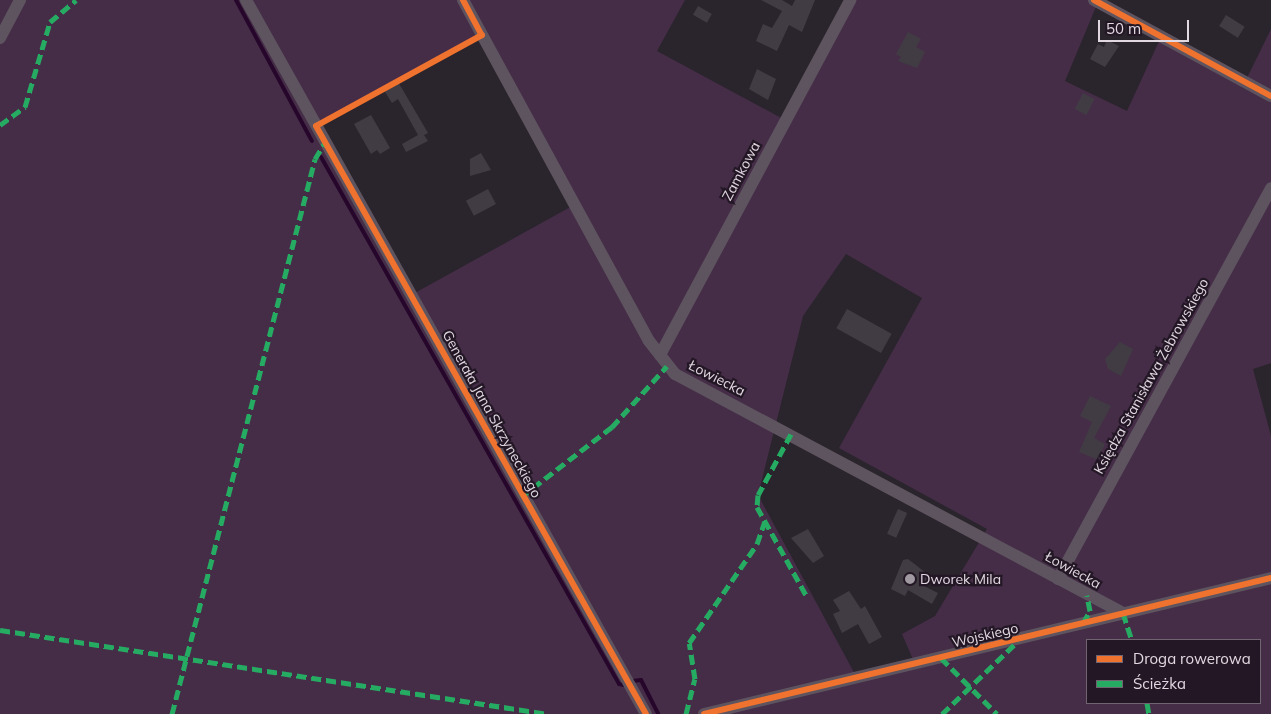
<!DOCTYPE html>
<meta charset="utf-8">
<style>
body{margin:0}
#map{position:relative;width:1271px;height:714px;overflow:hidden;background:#2a242c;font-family:Mulish,sans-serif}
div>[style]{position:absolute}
.green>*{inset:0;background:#452d48}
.stream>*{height:4px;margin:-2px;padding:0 2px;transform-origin:2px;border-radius:2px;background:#27062b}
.building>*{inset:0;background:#413c43;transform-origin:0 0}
.minor>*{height:12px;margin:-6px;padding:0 6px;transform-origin:6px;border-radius:6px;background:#5e545f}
.quiet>*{height:5px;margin-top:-2.5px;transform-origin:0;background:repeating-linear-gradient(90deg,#26ab63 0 10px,transparent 0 15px)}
.cycleway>*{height:6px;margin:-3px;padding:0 3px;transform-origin:3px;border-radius:3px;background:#ef722f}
.dots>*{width:14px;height:14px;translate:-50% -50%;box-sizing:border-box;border:2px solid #231725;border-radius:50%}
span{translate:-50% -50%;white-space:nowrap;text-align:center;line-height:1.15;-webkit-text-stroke:4.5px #231725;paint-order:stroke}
.street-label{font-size:14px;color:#e1d8e1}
.poi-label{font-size:14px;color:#e1d8e1}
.left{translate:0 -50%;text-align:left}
.legend{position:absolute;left:1086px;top:639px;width:175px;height:65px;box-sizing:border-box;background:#231725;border:1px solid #6f6470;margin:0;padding:6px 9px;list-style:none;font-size:15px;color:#e1d8e1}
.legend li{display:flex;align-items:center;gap:10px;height:25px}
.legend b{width:25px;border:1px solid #6f6470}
.scale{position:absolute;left:1098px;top:20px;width:91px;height:22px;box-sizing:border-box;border:2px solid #e1d8e1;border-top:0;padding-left:6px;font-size:15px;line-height:18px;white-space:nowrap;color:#e1d8e1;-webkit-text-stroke:4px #231725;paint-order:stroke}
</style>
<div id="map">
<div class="green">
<i style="clip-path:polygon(evenodd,0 0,685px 0,657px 51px,785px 120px,850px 0,1094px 0,1098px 2px,1065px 81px,1127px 111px,1161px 37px,1245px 82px,1271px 29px,1271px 363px,1253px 369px,1271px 436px,1271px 714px,0 714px,0 0,482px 35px,574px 205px,413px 294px,316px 126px,482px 35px,0 0,846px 254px,922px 298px,839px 448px,987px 529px,935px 616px,902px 634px,915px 664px,857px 678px,758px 495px,803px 316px,846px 254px,0 0,1087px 640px,1260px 640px,1260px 703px,1087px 703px,1087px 640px)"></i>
</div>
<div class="stream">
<i style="left:236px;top:0;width:160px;rotate:61.7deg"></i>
<i style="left:321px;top:157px;width:605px;rotate:60.51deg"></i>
<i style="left:619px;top:684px;width:5px;rotate:11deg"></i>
<i style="left:633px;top:681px;width:8px;rotate:-7deg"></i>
<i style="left:641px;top:680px;width:38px;rotate:63deg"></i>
</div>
<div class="building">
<i style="clip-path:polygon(761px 0,782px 0,792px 6px,795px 0,815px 0,802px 32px,789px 25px,777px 51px,756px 41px,763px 24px,772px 28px,782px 11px)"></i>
<i style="left:698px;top:6px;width:16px;height:10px;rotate:30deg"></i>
<i style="left:1226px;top:15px;width:22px;height:13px;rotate:32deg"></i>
<i style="clip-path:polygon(908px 32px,921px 39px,916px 47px,925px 52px,917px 68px,898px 61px,901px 57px,896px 54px)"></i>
<i style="clip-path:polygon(1107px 40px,1119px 46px,1105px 67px,1090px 59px,1098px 44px,1104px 47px)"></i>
<i style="clip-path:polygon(757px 69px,776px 79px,768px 100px,749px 89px)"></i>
<i style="clip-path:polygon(397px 80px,428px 133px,424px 135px,428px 141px,406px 152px,402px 144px,418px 135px,398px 99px,392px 103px,385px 92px)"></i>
<i style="left:1083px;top:93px;width:13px;height:18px;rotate:27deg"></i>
<i style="clip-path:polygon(371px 115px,390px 148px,380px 154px,377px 150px,371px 154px,354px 124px)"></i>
<i style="clip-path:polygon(481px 153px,491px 170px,470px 176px,470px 159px)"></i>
<i style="left:488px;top:189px;width:17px;height:25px;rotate:62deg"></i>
<i style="left:847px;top:309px;width:51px;height:22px;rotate:29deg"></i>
<i style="clip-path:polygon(1120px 342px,1133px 349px,1121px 376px,1108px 369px,1105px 359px)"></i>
<i style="clip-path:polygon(1090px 396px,1111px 406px,1094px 438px,1105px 444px,1098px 460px,1079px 452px,1092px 422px,1080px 416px)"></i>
<i style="left:898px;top:509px;width:10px;height:27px;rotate:24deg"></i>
<i style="clip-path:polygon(808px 529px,824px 556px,813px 563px,791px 538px)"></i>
<i style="clip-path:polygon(908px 559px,930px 576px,924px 586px,938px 593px,932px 604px,908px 590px,905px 596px,891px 589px,903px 560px)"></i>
<i style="clip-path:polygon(849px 591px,861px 609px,865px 606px,882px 637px,869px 644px,858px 624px,842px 633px,833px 614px,840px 611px,833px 600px)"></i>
</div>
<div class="minor">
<i style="left:246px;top:0;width:818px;rotate:60.74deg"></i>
<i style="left:463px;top:0;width:388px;rotate:61.4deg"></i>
<i style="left:649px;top:341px;width:42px;rotate:51.8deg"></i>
<i style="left:675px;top:374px;width:508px;rotate:28.08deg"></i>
<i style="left:1094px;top:0;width:201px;rotate:28.5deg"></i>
<i style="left:0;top:38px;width:43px;rotate:-62.2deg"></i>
<i style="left:660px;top:355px;width:403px;rotate:-61.8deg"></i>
<i style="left:1058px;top:579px;width:445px;rotate:-61.4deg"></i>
<i style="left:704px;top:714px;width:583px;rotate:-13.49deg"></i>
</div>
<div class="quiet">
<i style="left:0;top:125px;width:31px;rotate:-36deg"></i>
<i style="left:25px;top:107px;width:89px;rotate:-73.6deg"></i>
<i style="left:50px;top:22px;width:34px;rotate:-40deg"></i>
<i style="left:791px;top:434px;width:69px;rotate:118.4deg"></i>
<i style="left:758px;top:495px;width:12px;rotate:95deg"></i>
<i style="left:757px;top:507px;width:103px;rotate:60.9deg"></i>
<i style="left:521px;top:497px;width:115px;rotate:-37.6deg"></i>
<i style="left:612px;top:427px;width:82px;rotate:-48deg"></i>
<i style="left:1123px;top:613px;width:28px;rotate:72deg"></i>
<i style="left:1083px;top:623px;width:14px;rotate:-60deg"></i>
<i style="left:1090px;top:611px;width:16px;rotate:-101deg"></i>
<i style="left:0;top:630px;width:554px;rotate:8.71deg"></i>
<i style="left:941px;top:658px;width:79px;rotate:45deg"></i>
<i style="left:1147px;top:703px;width:11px;rotate:80deg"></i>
<i style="left:172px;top:714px;width:573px;rotate:-75.55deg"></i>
<i style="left:315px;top:159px;width:21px;rotate:-59deg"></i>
<i style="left:686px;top:714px;width:36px;rotate:-76deg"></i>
<i style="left:695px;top:679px;width:36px;rotate:-99deg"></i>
<i style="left:689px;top:643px;width:120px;rotate:-55.5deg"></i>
<i style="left:757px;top:544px;width:24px;rotate:-71deg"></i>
<i style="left:942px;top:714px;width:105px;rotate:-43.8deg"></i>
</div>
<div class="cycleway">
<i style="left:463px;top:0;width:40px;rotate:62deg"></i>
<i style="left:482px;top:35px;width:189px;rotate:151.3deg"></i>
<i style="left:316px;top:126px;width:674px;rotate:60.7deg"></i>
<i style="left:1094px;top:0;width:201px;rotate:28.5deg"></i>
<i style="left:704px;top:714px;width:583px;rotate:-13.49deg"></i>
</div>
<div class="dots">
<i style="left:910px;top:579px;background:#a199a2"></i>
</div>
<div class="street-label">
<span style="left:741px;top:171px;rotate:-62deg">Zamkowa</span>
<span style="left:1151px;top:376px;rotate:-61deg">Księdza Stanisława Żebrowskiego</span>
<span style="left:717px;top:378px;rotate:27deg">Łowiecka</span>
<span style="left:492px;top:414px;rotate:61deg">Generała Jana Skrzyneckiego</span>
<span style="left:1073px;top:570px;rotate:29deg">Łowiecka</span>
<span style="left:985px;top:635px;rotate:-13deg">Wojskiego</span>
</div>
<div class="poi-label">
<span class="left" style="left:920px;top:579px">Dworek Mila</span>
</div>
<ul class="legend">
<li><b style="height:6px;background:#ef722f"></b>Droga rowerowa</li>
<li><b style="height:6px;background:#26ab63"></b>Ścieżka</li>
</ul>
<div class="scale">50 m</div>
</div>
